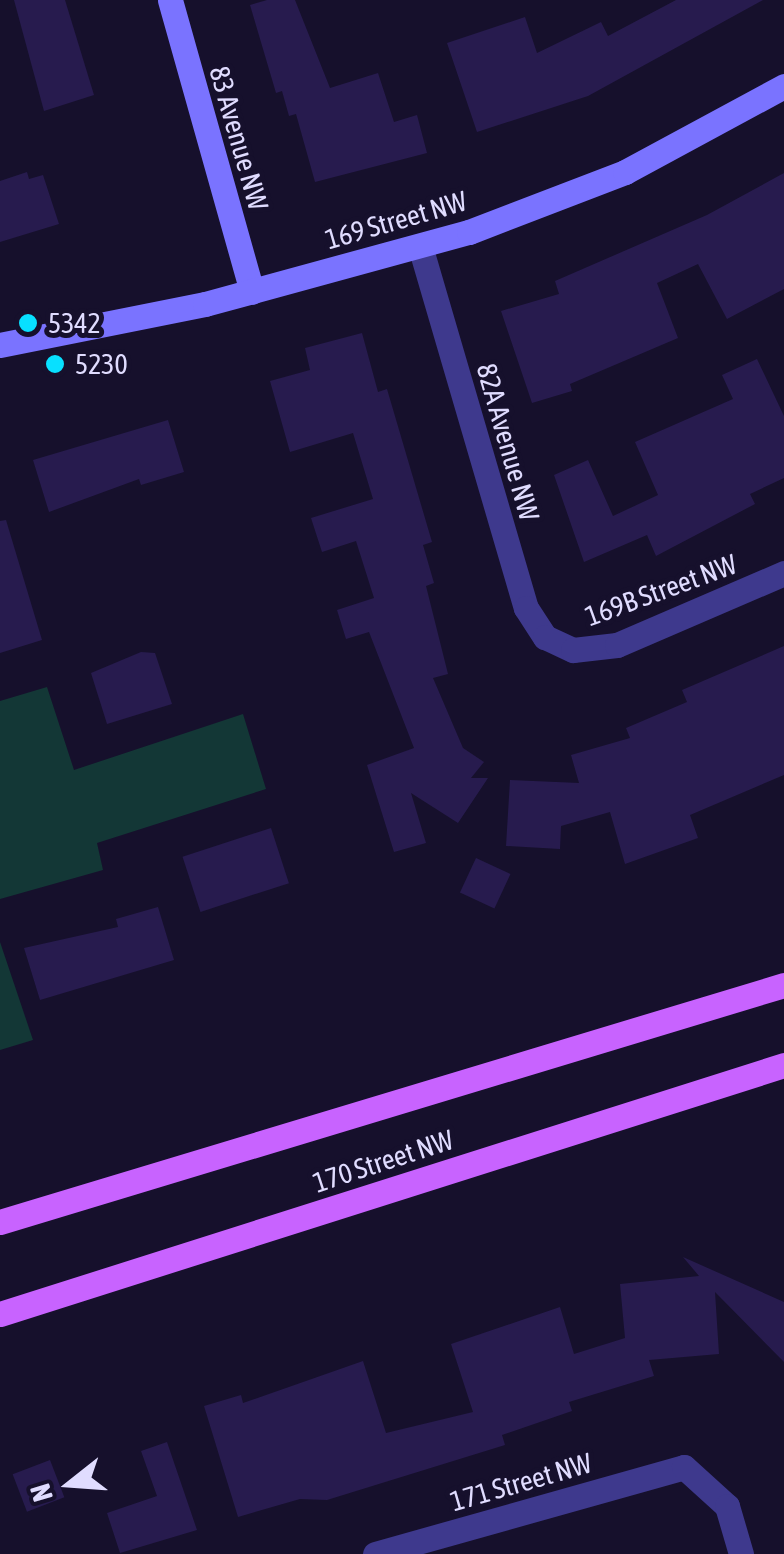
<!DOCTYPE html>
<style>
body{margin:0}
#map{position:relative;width:784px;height:1554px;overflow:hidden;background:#16102c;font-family:"Asap Condensed",sans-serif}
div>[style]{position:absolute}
.green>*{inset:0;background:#133736}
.building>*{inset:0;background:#271b4e;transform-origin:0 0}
.street>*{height:25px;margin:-12.5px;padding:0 12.5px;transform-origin:12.5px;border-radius:12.5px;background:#3e398d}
.secondary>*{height:25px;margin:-12.5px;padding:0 12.5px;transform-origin:12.5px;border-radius:12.5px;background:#7a73ff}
.primary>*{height:25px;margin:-12.5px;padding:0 12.5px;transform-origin:12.5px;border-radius:12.5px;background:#c863ff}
.dots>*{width:28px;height:28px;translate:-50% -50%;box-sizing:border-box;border:5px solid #16102c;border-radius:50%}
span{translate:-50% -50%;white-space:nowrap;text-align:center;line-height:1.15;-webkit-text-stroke:10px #16102c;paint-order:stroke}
.street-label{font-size:28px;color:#e0dcff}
.poi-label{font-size:28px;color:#e0dcff}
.left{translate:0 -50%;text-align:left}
.north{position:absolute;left:20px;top:1434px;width:100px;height:100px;-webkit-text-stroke:8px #16102c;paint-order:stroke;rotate:253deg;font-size:28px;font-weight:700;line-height:40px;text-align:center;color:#e0dcff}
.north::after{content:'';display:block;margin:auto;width:35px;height:45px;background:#e0dcff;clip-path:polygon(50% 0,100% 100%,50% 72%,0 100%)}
</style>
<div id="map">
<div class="green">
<i style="clip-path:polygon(47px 687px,74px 770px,243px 714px,266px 789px,97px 843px,103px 870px,0 899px,0 701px)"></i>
<i style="clip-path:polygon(0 942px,33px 1040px,0 1050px)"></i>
</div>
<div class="building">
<i style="clip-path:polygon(14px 0,65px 0,94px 95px,44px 111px)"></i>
<i style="clip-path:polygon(267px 0,295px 0,330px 88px,378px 73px,394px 122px,417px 115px,427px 153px,315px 182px,296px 114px,289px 116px,282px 91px,276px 93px,250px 5px)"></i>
<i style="clip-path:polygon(676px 0,763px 0,588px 96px,477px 132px,447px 43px,525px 17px,537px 53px,601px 22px,608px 36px)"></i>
<i style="clip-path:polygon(27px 172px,29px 179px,43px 175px,59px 224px,0 242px,0 181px)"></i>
<i style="clip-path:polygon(784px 173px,784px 289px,727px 319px,698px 264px,657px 283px,678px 338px,570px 384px,572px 391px,532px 403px,501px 311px,559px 294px,555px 281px,707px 215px)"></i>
<i style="clip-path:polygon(362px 333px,378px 392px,387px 389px,432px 542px,423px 545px,434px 583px,426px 586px,448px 674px,433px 678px,463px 748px,484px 762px,471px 778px,488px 778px,458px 823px,411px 793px,426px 843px,394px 852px,367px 765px,414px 748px,369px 632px,346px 639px,337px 610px,374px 598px,356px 541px,322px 552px,311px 518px,373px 499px,353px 433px,290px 452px,270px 381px,310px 370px,305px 348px)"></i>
<i style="clip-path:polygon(757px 359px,784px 416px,784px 478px,750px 494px,755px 504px,656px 556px,647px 535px,584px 562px,554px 475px,588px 460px,613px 516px,658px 495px,635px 442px,733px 399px,722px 375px)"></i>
<i style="clip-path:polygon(168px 420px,184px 472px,141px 485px,139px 479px,49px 512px,33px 460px)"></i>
<i style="clip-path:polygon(6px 520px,42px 640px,0 653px,0 521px)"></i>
<i style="clip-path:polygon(784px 646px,784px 775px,690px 815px,698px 838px,625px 864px,610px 812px,561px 826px,560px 849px,506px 846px,510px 780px,579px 783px,571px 755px,630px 738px,626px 728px,687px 702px,682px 690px)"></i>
<i style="clip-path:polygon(141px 652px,155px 653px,172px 704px,107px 724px,91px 673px)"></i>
<i style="left:271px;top:828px;width:58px;height:93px;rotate:72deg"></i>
<i style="left:476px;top:858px;width:38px;height:38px;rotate:25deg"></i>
<i style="clip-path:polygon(158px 907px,174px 960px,40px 1000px,24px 948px,118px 927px,116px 919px)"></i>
<i style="clip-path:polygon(683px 1257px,784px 1302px,784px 1362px,715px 1292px,719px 1354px,649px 1360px,654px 1376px,569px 1402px,572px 1411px,502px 1435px,505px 1445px,327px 1500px,300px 1499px,238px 1517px,204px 1406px,241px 1395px,243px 1403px,363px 1361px,386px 1433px,473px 1412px,451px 1344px,560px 1307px,574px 1354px,625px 1338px,620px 1284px,699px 1276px)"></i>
<i style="clip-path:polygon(167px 1442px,197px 1530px,120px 1553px,107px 1513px,157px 1496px,141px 1451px)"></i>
<i style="left:50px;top:1460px;width:40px;height:40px;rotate:69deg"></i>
</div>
<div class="street">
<i style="left:420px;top:246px;width:377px;rotate:73.7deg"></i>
<i style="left:526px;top:608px;width:35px;rotate:57deg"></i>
<i style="left:545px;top:637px;width:31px;rotate:25deg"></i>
<i style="left:573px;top:650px;width:44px;rotate:-6.5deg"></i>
<i style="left:617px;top:645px;width:182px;rotate:-23.3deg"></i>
<i style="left:375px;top:1554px;width:321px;rotate:-15.7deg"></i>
<i style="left:684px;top:1467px;width:58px;rotate:42.2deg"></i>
<i style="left:727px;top:1506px;width:50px;rotate:73.7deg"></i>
</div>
<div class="secondary">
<i style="left:170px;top:0;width:303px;rotate:74.3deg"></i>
<i style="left:0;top:345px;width:209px;rotate:-11.3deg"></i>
<i style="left:205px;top:304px;width:274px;rotate:-15.3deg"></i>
<i style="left:469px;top:232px;width:167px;rotate:-21deg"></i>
<i style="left:625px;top:172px;width:181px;rotate:-28.4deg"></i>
</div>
<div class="primary">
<i style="left:0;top:1222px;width:819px;rotate:-16.82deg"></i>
<i style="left:0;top:1314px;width:823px;rotate:-17.62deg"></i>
</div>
<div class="dots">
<i style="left:28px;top:323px;background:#08e0ff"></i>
<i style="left:55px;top:364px;background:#08e0ff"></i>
</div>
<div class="street-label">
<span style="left:239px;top:138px;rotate:74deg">83 Avenue NW</span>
<span style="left:396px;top:220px;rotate:-16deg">169 Street NW</span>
<span style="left:508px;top:442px;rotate:74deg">82A Avenue NW</span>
<span style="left:661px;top:590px;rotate:-20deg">169B Street NW</span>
<span style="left:383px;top:1161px;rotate:-18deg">170 Street NW</span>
<span style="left:521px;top:1482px;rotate:-16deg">171 Street NW</span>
</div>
<div class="poi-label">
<span class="left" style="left:48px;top:323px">5342</span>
<span class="left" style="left:75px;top:364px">5230</span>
</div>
<div class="north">N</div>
</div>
